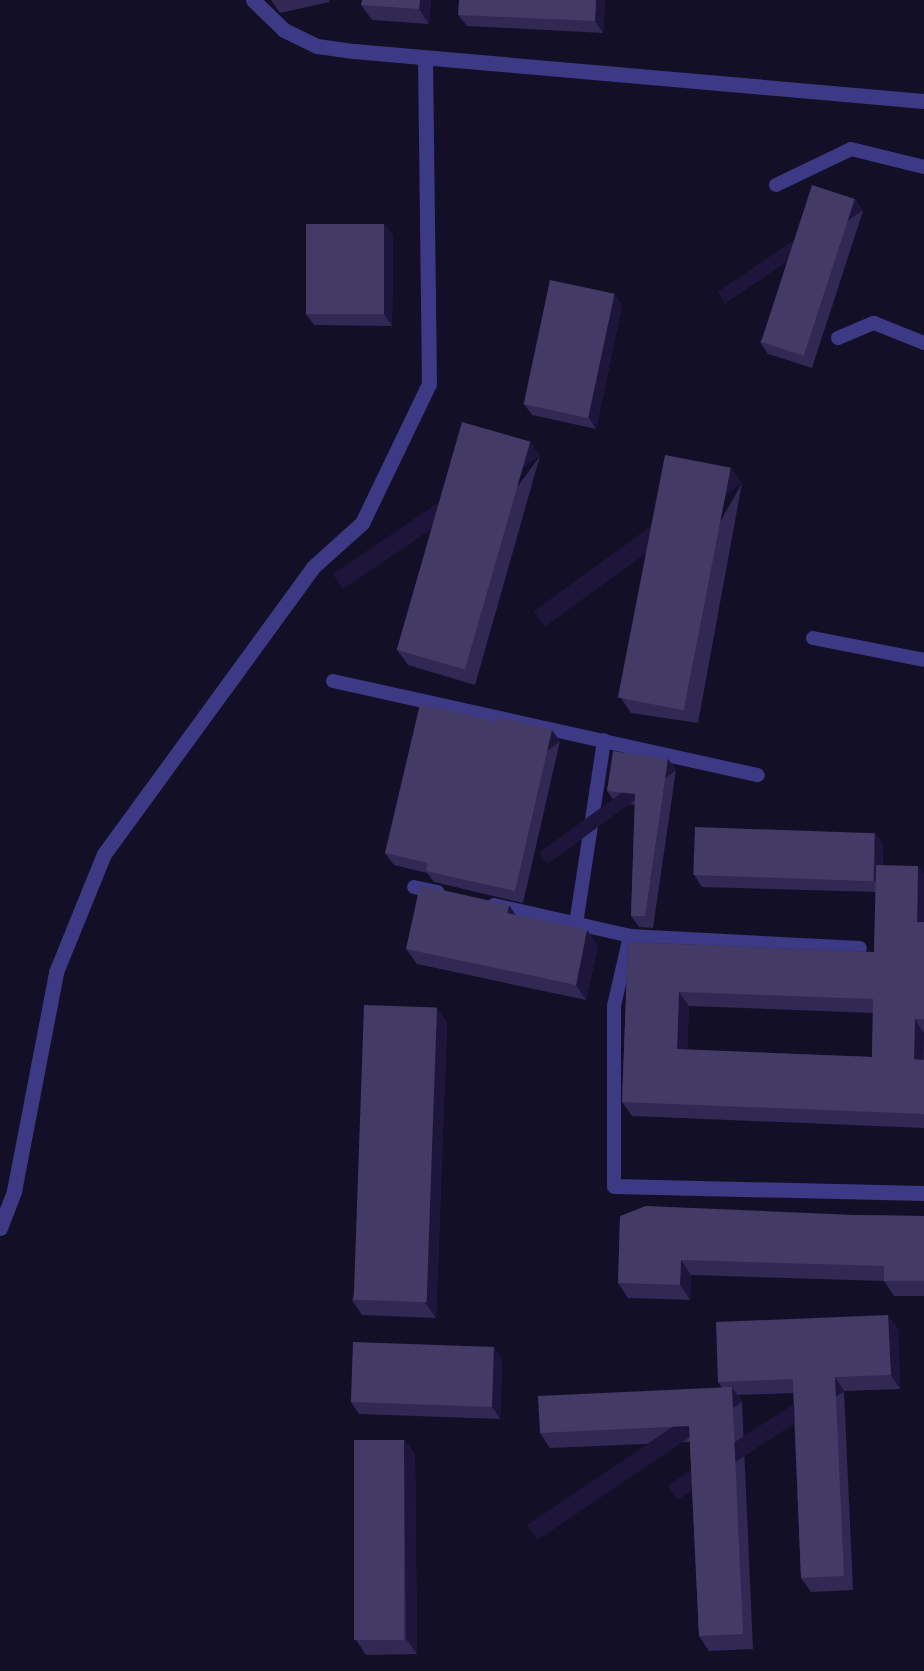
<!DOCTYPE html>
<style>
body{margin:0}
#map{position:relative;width:924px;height:1671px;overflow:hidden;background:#130f26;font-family:Raleway,sans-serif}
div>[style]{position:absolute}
.service>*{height:14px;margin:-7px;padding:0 7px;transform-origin:7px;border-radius:7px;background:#3d3a85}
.minor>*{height:15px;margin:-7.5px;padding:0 7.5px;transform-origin:7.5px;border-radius:7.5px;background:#3d3a85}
.wall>*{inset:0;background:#312854}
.shaded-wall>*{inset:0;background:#1d163a;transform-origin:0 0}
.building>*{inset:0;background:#433a66;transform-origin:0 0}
span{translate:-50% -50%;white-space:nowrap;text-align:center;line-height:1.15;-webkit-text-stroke:4.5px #130f26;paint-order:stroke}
</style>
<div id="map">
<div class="service">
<i style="left:776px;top:185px;width:83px;rotate:-25.6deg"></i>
<i style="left:851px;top:149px;width:75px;rotate:13.9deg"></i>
<i style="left:838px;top:338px;width:39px;rotate:-23deg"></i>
<i style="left:874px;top:323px;width:54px;rotate:21.8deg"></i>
<i style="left:813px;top:638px;width:113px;rotate:11.2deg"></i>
<i style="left:333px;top:681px;width:435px;rotate:12.5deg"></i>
<i style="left:414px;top:887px;width:24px;rotate:12deg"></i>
<i style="left:494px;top:905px;width:139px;rotate:12.8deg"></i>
<i style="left:630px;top:936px;width:230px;rotate:3deg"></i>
<i style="left:576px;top:924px;width:186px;rotate:-81.3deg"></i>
<i style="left:614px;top:1186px;width:180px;rotate:-90deg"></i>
<i style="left:614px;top:1006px;width:72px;rotate:-77.1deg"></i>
</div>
<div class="minor">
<i style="left:253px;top:0;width:43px;rotate:44.1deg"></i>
<i style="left:284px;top:30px;width:37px;rotate:26deg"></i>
<i style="left:317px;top:46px;width:37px;rotate:8deg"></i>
<i style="left:354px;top:51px;width:572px;rotate:5.01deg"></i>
<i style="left:614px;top:1186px;width:310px;rotate:1.3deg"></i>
<i style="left:0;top:1228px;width:40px;rotate:-69deg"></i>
<i style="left:14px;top:1191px;width:223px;rotate:-79.1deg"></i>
<i style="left:56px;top:972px;width:127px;rotate:-67.9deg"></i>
<i style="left:104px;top:854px;width:355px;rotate:-53.9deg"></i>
<i style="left:313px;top:567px;width:66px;rotate:-41.9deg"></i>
<i style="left:362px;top:523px;width:154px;rotate:-64.3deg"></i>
<i style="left:429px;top:384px;width:326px;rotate:-90.7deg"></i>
</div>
<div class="wall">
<i style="clip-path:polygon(271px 0,329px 0,330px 2px,280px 13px)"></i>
<i style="clip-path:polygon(431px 0,429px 24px,372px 20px,361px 5px)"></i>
<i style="clip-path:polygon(605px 0,603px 33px,467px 26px,458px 15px)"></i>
<i style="clip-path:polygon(855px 199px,863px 211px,812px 368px,768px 354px,760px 342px)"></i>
<i style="clip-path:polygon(384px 224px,393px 236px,392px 326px,314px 325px,306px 314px)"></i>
<i style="clip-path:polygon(614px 294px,622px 305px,596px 429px,532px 415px,524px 404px)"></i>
<i style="clip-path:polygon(540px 456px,475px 685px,408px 665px,397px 650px)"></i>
<i style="clip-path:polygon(742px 483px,698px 723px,631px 713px,621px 698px)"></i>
<i style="clip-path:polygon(560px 741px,523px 903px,434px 882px,427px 873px,394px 865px,385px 853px)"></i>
<i style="clip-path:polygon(668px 759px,676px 770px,653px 928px,639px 927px,631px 916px,635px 805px,615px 802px,607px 791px)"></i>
<i style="clip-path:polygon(evenodd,883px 844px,883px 866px,918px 866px,924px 875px,924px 1128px,632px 1116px,622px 1102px,628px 942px,874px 952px,876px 892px,702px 887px,694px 875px,883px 844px,689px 1006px,873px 1013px,872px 1057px,687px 1050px,689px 1006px)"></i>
<i style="clip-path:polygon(515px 915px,598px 945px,586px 1000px,417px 964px,406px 949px)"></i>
<i style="clip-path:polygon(437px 1008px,447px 1023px,436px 1318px,362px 1315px,352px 1300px)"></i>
<i style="clip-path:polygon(854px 1215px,924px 1216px,924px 1296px,894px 1296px,884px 1281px,691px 1275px,690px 1300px,628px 1298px,618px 1283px,620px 1216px)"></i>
<i style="clip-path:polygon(888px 1315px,898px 1329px,900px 1389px,844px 1391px,853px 1590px,811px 1592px,801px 1578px,793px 1393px,738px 1395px,742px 1402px,753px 1649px,709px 1651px,699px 1636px,690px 1442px,550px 1448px,540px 1433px,722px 1388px,718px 1382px)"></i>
<i style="clip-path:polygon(502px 1359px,500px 1419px,359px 1414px,351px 1402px)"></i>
<i style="clip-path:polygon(404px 1440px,415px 1455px,417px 1654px,366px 1655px,356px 1640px)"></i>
</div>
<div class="shaded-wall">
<i style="clip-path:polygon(420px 0,431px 0,429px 24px,419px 9px)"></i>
<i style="clip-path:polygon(596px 0,605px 0,603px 33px,595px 21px)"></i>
<i style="left:855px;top:199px;width:14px;height:166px;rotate:56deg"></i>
<i style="clip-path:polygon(384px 224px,393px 236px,392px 326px,384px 314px)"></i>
<i style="clip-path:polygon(614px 294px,622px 305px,596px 429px,588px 417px)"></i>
<i style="left:530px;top:441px;width:18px;height:238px;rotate:56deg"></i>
<i style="left:731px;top:468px;width:19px;height:244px;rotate:54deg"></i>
<i style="left:552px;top:730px;width:14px;height:165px;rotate:54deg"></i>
<i style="left:668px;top:759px;width:14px;height:159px;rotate:54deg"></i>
<i style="clip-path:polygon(875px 832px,883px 844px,882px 892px,874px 880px)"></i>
<i style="clip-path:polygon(918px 866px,924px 875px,924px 932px,917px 922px)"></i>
<i style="clip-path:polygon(509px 905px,519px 920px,507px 913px)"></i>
<i style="clip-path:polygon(587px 930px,598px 945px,586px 1000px,576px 985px)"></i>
<i style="clip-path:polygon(679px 992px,689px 1006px,687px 1064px,677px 1049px)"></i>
<i style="clip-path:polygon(437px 1008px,447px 1023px,436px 1318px,425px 1303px)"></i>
<i style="clip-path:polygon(915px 1019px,924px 1033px,923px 1073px,914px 1059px)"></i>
<i style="clip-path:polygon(681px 1260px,691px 1275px,690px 1300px,680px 1285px)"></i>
<i style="clip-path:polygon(888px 1315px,898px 1329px,900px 1389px,891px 1375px)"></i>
<i style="clip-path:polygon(494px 1347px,502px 1359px,500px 1419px,492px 1407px)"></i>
<i style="left:835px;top:1377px;width:17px;height:199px;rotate:57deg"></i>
<i style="left:732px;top:1387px;width:18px;height:247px;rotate:56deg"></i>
<i style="clip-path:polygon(404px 1440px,415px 1455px,417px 1654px,406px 1639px)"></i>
</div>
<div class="building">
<i style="clip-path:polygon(362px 0,420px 0,419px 9px,361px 5px)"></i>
<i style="clip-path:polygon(459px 0,596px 0,595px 21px,458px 15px)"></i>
<i style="left:812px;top:185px;width:45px;height:165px;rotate:18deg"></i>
<i style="left:306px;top:224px;width:78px;height:90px"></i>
<i style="left:550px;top:280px;width:66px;height:127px;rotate:12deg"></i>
<i style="left:462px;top:422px;width:71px;height:237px;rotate:16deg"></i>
<i style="left:665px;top:455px;width:67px;height:247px;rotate:11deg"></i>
<i style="clip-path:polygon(420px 704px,497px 722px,499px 717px,552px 730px,515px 891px,426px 871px,427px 863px,385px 853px)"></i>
<i style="clip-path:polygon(613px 751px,668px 759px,645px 916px,631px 916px,635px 794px,607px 791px)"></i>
<i style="left:695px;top:827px;width:180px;height:48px;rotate:2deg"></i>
<i style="clip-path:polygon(evenodd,876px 865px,918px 866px,917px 922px,924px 922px,924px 1019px,915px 1019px,914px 1059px,924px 1060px,924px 1114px,622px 1102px,628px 942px,874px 952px,876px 865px,679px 992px,873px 999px,872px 1057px,677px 1049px,679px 992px)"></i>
<i style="clip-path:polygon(420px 885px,509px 905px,507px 913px,587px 930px,576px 985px,406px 949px)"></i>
<i style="left:364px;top:1005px;width:73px;height:295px;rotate:2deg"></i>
<i style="clip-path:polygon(646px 1206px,854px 1215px,924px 1216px,924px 1281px,884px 1281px,884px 1266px,681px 1260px,680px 1285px,618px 1283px,620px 1216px)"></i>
<i style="clip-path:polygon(888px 1315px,891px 1375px,835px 1377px,844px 1576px,801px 1578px,793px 1379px,718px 1382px,716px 1322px)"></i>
<i style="left:353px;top:1342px;width:141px;height:60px;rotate:2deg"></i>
<i style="clip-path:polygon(732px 1387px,743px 1634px,699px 1636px,689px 1426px,540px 1433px,538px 1396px)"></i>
<i style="left:354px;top:1440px;width:50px;height:200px"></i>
</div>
</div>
